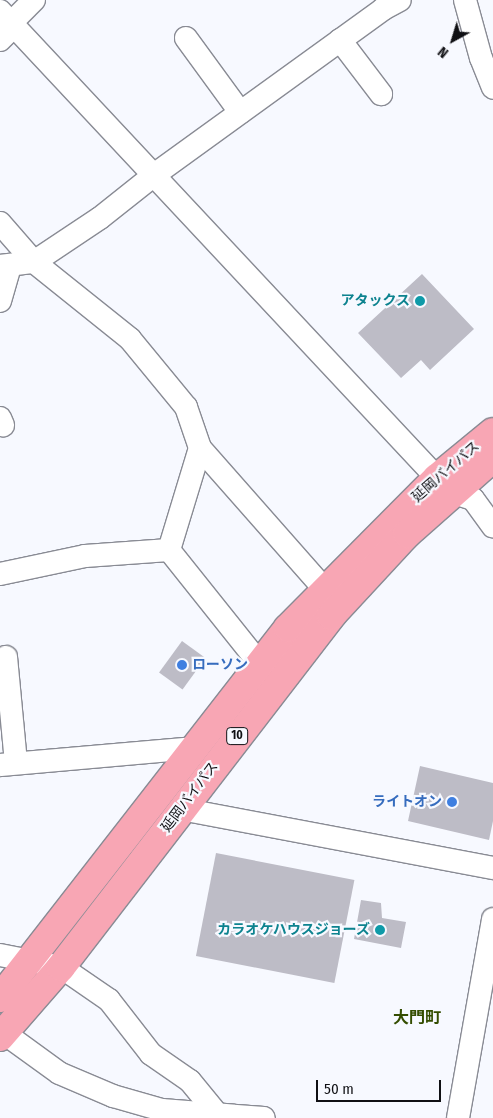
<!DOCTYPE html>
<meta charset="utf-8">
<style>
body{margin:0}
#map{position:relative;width:493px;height:1118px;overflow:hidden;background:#f7f9ff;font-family:"Fira Sans Condensed","Noto Sans JP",sans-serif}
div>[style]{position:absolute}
.building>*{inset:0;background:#bdbcc6;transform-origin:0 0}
.roads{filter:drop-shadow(1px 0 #898b94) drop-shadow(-1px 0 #898b94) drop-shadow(0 1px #898b94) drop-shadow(0 -1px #898b94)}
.minor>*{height:22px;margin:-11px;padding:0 11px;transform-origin:11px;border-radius:11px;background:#fff}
.highway>*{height:28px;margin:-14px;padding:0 14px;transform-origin:14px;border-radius:14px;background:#f8a6b4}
.dots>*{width:14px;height:14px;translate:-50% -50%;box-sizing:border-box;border:2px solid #f7f9ff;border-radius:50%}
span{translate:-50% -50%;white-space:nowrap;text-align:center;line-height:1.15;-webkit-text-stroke:4.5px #f7f9ff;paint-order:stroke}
.shield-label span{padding:1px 4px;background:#f7f9ff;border:1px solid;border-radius:4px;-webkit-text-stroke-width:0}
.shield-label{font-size:12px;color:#101014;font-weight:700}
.culture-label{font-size:14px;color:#0d838f;font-weight:700}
.right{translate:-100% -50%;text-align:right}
.street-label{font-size:14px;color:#101014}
.shop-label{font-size:14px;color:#366cbe;font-weight:700}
.left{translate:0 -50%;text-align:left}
.quarter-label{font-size:16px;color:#344d00;font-weight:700}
.north{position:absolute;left:428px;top:15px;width:50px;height:50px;-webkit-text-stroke:4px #f7f9ff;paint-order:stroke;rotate:219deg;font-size:14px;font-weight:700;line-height:20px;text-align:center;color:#101014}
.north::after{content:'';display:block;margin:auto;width:18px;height:22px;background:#101014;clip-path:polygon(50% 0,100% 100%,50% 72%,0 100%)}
.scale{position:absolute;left:316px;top:1080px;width:125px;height:22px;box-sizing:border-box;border:2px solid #101014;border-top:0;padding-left:6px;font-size:15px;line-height:18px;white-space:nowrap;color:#101014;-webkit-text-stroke:4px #f7f9ff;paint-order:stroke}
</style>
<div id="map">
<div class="building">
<i style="clip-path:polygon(422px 274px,474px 329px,430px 370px,421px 360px,401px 378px,358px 333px)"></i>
<i style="left:182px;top:641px;width:29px;height:39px;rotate:36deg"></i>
<i style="clip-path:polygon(420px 766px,493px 783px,493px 821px,489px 840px,408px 821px)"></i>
<i style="left:216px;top:853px;width:141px;height:105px;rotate:11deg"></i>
<i style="clip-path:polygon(361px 900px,381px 903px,382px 918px,406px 922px,401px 948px,354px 939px)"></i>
</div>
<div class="roads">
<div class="minor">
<i style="left:465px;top:0;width:60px;rotate:74.6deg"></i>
<i style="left:481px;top:58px;width:32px;rotate:68deg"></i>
<i style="left:0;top:11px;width:640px;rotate:46.9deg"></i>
<i style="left:437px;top:478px;width:20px;rotate:45deg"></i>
<i style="left:451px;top:492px;width:23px;rotate:18deg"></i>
<i style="left:473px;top:499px;width:34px;rotate:54deg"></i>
<i style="left:12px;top:22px;width:31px;rotate:-45deg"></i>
<i style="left:186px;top:38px;width:92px;rotate:53.9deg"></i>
<i style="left:0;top:40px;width:21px;rotate:-45deg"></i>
<i style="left:340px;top:40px;width:68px;rotate:52.8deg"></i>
<i style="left:0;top:223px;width:52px;rotate:48.9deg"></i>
<i style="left:34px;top:262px;width:123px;rotate:38.7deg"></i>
<i style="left:130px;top:339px;width:88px;rotate:50.5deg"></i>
<i style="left:186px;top:407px;width:43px;rotate:71.1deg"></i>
<i style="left:200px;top:448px;width:107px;rotate:106.9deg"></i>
<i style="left:169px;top:550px;width:146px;rotate:51.4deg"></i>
<i style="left:0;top:266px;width:34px;rotate:-7deg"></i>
<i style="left:34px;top:262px;width:79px;rotate:-33.7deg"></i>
<i style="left:100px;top:218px;width:69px;rotate:-38.5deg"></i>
<i style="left:154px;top:175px;width:283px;rotate:-35.9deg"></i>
<i style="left:383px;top:9px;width:19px;rotate:-28deg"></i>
<i style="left:0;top:301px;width:36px;rotate:-74deg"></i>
<i style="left:0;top:418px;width:8px;rotate:67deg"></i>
<i style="left:200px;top:448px;width:189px;rotate:48.6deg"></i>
<i style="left:0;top:574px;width:87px;rotate:-12deg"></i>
<i style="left:85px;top:556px;width:84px;rotate:-4.1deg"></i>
<i style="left:6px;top:657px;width:106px;rotate:84.6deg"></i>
<i style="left:0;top:765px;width:194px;rotate:-5deg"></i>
<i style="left:181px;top:809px;width:318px;rotate:10.7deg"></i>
<i style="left:0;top:955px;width:62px;rotate:11.1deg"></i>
<i style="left:61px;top:967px;width:58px;rotate:34.5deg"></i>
<i style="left:109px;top:1000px;width:68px;rotate:52.1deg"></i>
<i style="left:151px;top:1054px;width:47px;rotate:34.7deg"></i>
<i style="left:190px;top:1081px;width:43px;rotate:50.7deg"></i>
<i style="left:4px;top:1033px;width:68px;rotate:36deg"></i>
<i style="left:59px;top:1073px;width:59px;rotate:23.1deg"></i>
<i style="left:113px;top:1096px;width:51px;rotate:15.9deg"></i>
<i style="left:162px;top:1110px;width:102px;rotate:4.5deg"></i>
<i style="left:458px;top:1118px;width:202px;rotate:-80deg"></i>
</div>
<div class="highway">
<i style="left:0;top:998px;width:469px;rotate:-52.1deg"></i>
<i style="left:288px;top:628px;width:211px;rotate:-45.2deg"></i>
<i style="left:437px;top:478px;width:72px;rotate:-39.4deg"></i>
<i style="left:0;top:1037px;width:93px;rotate:-48.9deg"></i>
<i style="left:61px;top:967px;width:443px;rotate:-52.4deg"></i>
<i style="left:331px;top:616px;width:112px;rotate:-47.2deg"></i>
<i style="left:407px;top:534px;width:115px;rotate:-41.5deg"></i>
</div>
</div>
<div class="dots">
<i style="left:420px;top:301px;background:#0f9aa8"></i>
<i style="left:182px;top:665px;background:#3f7fe0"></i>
<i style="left:452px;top:802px;background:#3f7fe0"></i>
<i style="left:380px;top:930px;background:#0f9aa8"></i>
</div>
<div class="shield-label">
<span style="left:237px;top:736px">10</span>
</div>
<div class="culture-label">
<span class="right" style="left:410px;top:301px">アタックス</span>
<span class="right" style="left:370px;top:930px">カラオケハウスジョーズ</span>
</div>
<div class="street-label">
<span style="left:446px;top:472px;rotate:-41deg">延岡バイパス</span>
<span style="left:190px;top:797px;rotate:-53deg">延岡バイパス</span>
</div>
<div class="shop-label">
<span class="left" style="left:192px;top:665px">ローソン</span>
<span class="right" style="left:442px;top:802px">ライトオン</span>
</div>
<div class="quarter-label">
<span style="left:417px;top:1018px">大門町</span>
</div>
<div class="north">N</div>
<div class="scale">50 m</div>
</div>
